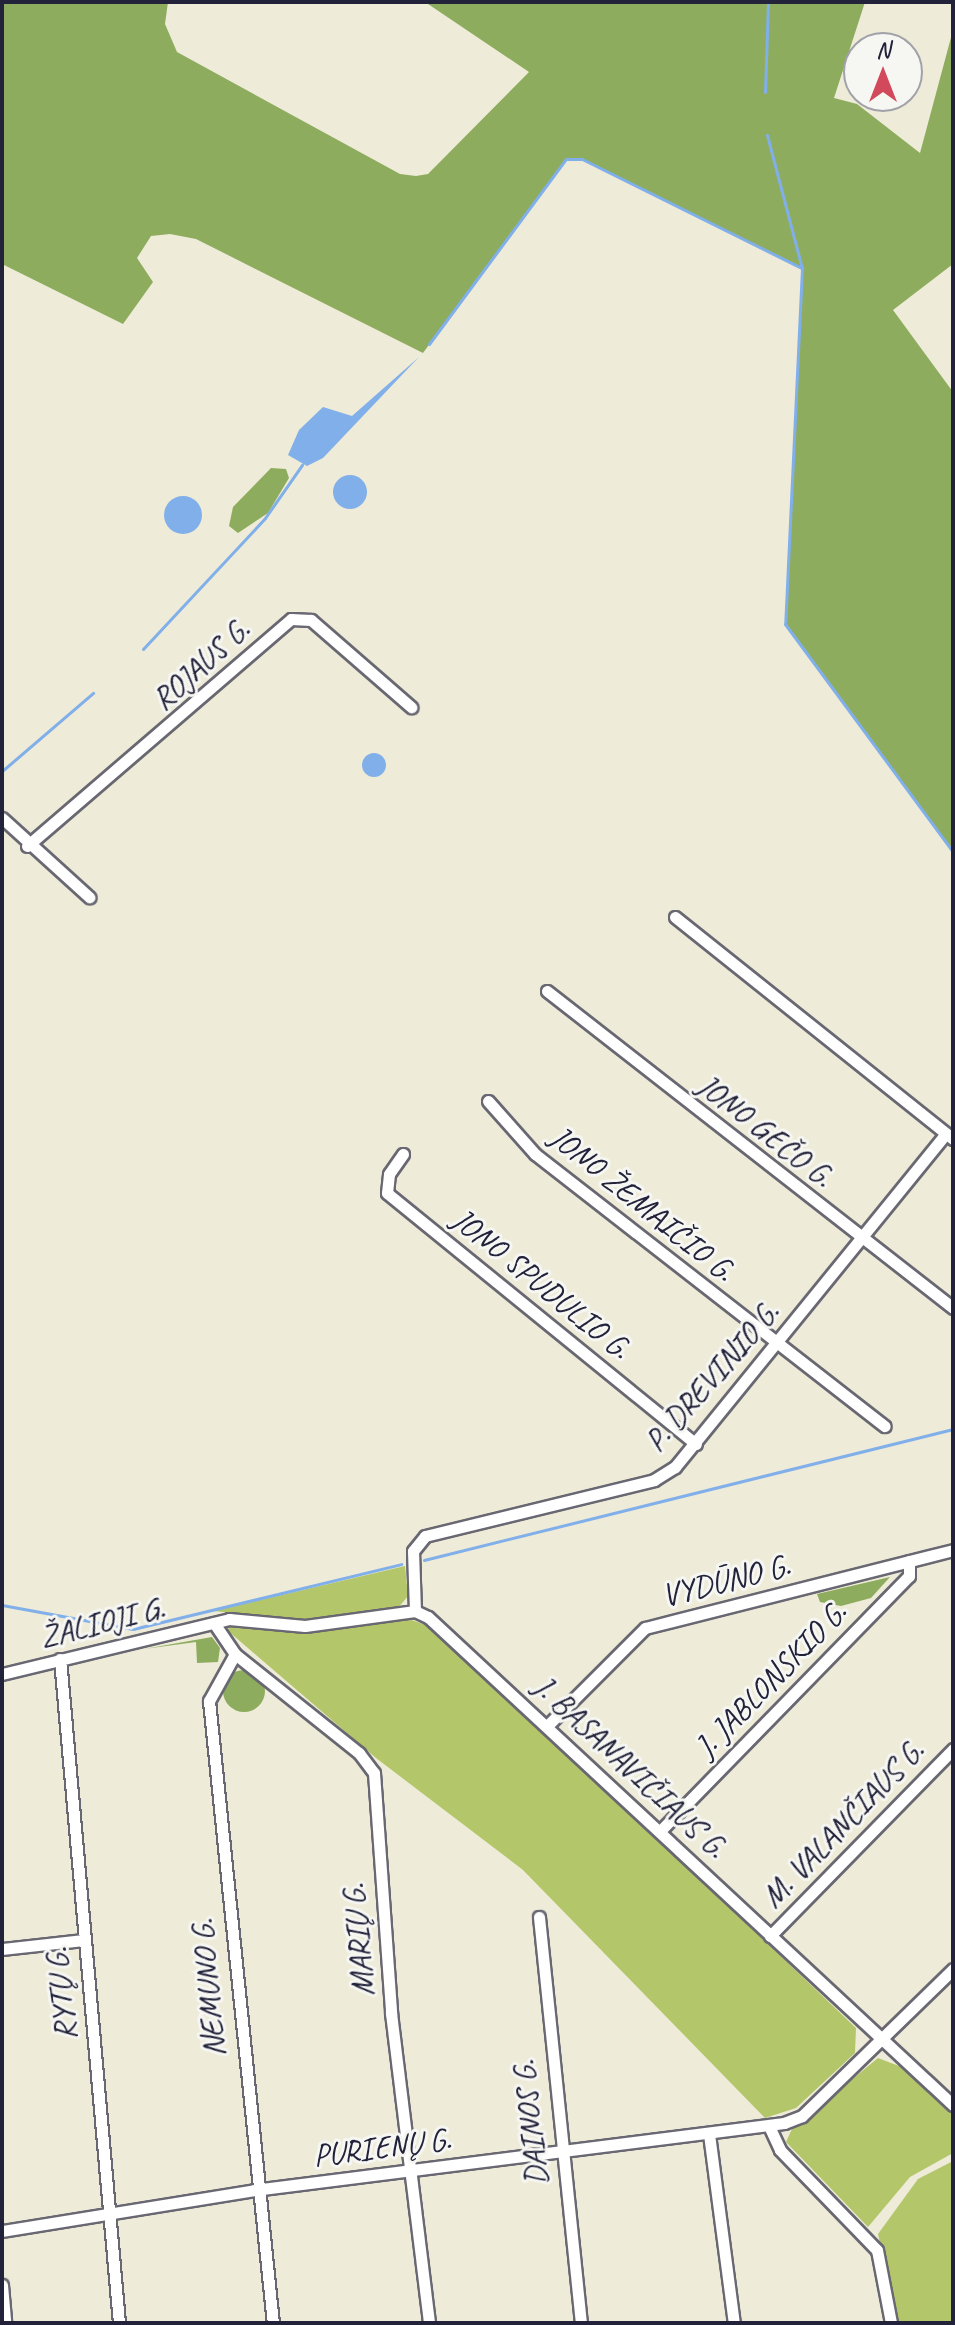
<!DOCTYPE html>
<meta charset="utf-8">
<style>
body{margin:0}
#map{position:relative;width:955px;height:2325px;overflow:hidden;background:#eeebd8;font-family:Caveat,sans-serif}
div>[style]{position:absolute}
.green>*{inset:0;background:#b3c76a}
.forest>*{inset:0;background:#8eac5e}
.round{border-radius:50%}
.water>*{inset:0;background:#80afea}
.stream>*{height:3px;margin:-1.5px;padding:0 1.5px;transform-origin:1.5px;border-radius:1.5px;background:#80afea}
.roads{filter:drop-shadow(2px 0 #696872) drop-shadow(-2px 0 #696872) drop-shadow(0 2px #696872) drop-shadow(0 -2px #696872)}
.street>*{height:11px;margin:-5.5px;padding:0 5.5px;transform-origin:5.5px;border-radius:5.5px;background:#fff}
span{translate:-50% -50%;white-space:nowrap;text-align:center;line-height:1.15;-webkit-text-stroke:6px #f6f6f2;paint-order:stroke}
.street-label{font-size:32px;color:#22223b}
.frame{position:absolute;inset:0;border:4px solid #22223b;pointer-events:none}
.north{position:absolute;left:843px;top:32px;width:80px;height:80px;box-sizing:border-box;background:#f6f6f2;border:2px solid #a1a1a9;border-radius:50%;rotate:0deg;font-size:22px;font-weight:700;line-height:32px;text-align:center;color:#22223b}
.north::after{content:'';display:block;margin:auto;width:28px;height:36px;background:#d1495b;clip-path:polygon(50% 0,100% 100%,50% 72%,0 100%)}
</style>
<div id="map">
<div class="green">
<i style="clip-path:polygon(405px 1566px,408px 1596px,398px 1608px,294px 1620px,214px 1611px)"></i>
<i style="clip-path:polygon(409px 1619px,436px 1629px,463px 1653px,856px 2028px,855px 2053px,796px 2108px,765px 2118px,523px 1870px,376px 1758px,227px 1630px,234px 1623px,301px 1631px)"></i>
<i style="clip-path:polygon(878px 2058px,904px 2068px,953px 2115px,953px 2153px,910px 2177px,868px 2227px,786px 2142px,792px 2129px)"></i>
<i style="clip-path:polygon(953px 2161px,953px 2323px,897px 2323px,878px 2234px,918px 2179px)"></i>
</div>
<div class="forest">
<i style="clip-path:polygon(2px 2px,168px 2px,165px 24px,177px 52px,400px 174px,416px 176px,428px 174px,529px 72px,425px 2px,865px 2px,834px 98px,857px 104px,920px 153px,953px 30px,953px 264px,893px 310px,953px 392px,953px 852px,785px 624px,802px 268px,582px 160px,566px 159px,423px 353px,196px 239px,170px 234px,151px 236px,137px 258px,153px 282px,123px 324px,2px 264px)"></i>
<i style="clip-path:polygon(271px 468px,286px 469px,289px 478px,268px 513px,238px 533px,229px 526px,233px 507px)"></i>
<i style="clip-path:polygon(890px 1577px,871px 1598px,841px 1606px,820px 1602px,817px 1594px)"></i>
<i style="clip-path:polygon(212px 1637px,220px 1648px,218px 1662px,197px 1663px,196px 1642px,144px 1649px)"></i>
<i class="round" style="left:223px;top:1670px;width:42px;height:42px"></i>
</div>
<div class="water">
<i style="clip-path:polygon(419px 357px,323px 458px,307px 466px,288px 455px,299px 430px,323px 407px,352px 416px)"></i>
<i class="round" style="left:333px;top:475px;width:34px;height:34px"></i>
<i class="round" style="left:164px;top:496px;width:38px;height:38px"></i>
<i class="round" style="left:362px;top:753px;width:24px;height:24px"></i>
</div>
<div class="stream">
<i style="left:765px;top:92px;width:90px;rotate:-88.1deg"></i>
<i style="left:767px;top:135px;width:138px;rotate:75.3deg"></i>
<i style="left:802px;top:268px;width:356px;rotate:92.7deg"></i>
<i style="left:785px;top:624px;width:283px;rotate:53.6deg"></i>
<i style="left:429px;top:344px;width:230px;rotate:-53.5deg"></i>
<i style="left:566px;top:159px;width:16px"></i>
<i style="left:582px;top:159px;width:246px;rotate:26.4deg"></i>
<i style="left:143px;top:649px;width:179px;rotate:-47deg"></i>
<i style="left:265px;top:518px;width:65px;rotate:-55.1deg"></i>
<i style="left:2px;top:771px;width:120px;rotate:-40.6deg"></i>
<i style="left:424px;top:1560px;width:545px;rotate:-13.91deg"></i>
<i style="left:2px;top:1605px;width:133px;rotate:10.4deg"></i>
<i style="left:133px;top:1629px;width:276px;rotate:-13.6deg"></i>
</div>
<div class="roads">
<div class="street">
<i style="left:2px;top:818px;width:118px;rotate:42.2deg"></i>
<i style="left:27px;top:846px;width:348px;rotate:-40.7deg"></i>
<i style="left:291px;top:619px;width:20px;rotate:3deg"></i>
<i style="left:311px;top:620px;width:133px;rotate:41deg"></i>
<i style="left:675px;top:917px;width:356px;rotate:38.6deg"></i>
<i style="left:547px;top:991px;width:515px;rotate:37.98deg"></i>
<i style="left:488px;top:1101px;width:71px;rotate:48.4deg"></i>
<i style="left:535px;top:1154px;width:443px;rotate:37.9deg"></i>
<i style="left:403px;top:1154px;width:24px;rotate:125deg"></i>
<i style="left:389px;top:1174px;width:19px;rotate:96deg"></i>
<i style="left:387px;top:1193px;width:398px;rotate:39.1deg"></i>
<i style="left:415px;top:1611px;width:60px;rotate:-91.9deg"></i>
<i style="left:413px;top:1551px;width:19px;rotate:-51deg"></i>
<i style="left:425px;top:1536px;width:236px;rotate:-13.7deg"></i>
<i style="left:654px;top:1480px;width:25px;rotate:-32deg"></i>
<i style="left:675px;top:1467px;width:429px;rotate:-50.9deg"></i>
<i style="left:214px;top:1623px;width:37px;rotate:56deg"></i>
<i style="left:235px;top:1654px;width:159px;rotate:38.6deg"></i>
<i style="left:359px;top:1753px;width:25px;rotate:53deg"></i>
<i style="left:374px;top:1773px;width:241px;rotate:85.9deg"></i>
<i style="left:391px;top:2013px;width:312px;rotate:83deg"></i>
<i style="left:235px;top:1654px;width:54px;rotate:119deg"></i>
<i style="left:209px;top:1701px;width:625px;rotate:84.13deg"></i>
<i style="left:60px;top:1659px;width:667px;rotate:84.92deg"></i>
<i style="left:2px;top:1674px;width:234px;rotate:-13.6deg"></i>
<i style="left:229px;top:1619px;width:76px;rotate:5.3deg"></i>
<i style="left:305px;top:1626px;width:111px;rotate:-7.8deg"></i>
<i style="left:415px;top:1611px;width:14px;rotate:25deg"></i>
<i style="left:428px;top:1617px;width:717px;rotate:42.91deg"></i>
<i style="left:547px;top:1726px;width:139px;rotate:-45deg"></i>
<i style="left:645px;top:1628px;width:318px;rotate:-14.2deg"></i>
<i style="left:660px;top:1831px;width:356px;rotate:-45.7deg"></i>
<i style="left:909px;top:1576px;width:15px;rotate:-90deg"></i>
<i style="left:539px;top:1917px;width:408px;rotate:84.1deg"></i>
<i style="left:770px;top:1936px;width:262px;rotate:-45.6deg"></i>
<i style="left:2px;top:1949px;width:81px;rotate:-6.3deg"></i>
<i style="left:769px;top:2126px;width:26px;rotate:65deg"></i>
<i style="left:780px;top:2150px;width:139px;rotate:45.9deg"></i>
<i style="left:877px;top:2250px;width:74px;rotate:79.1deg"></i>
<i style="left:709px;top:2134px;width:191px;rotate:82.5deg"></i>
<i style="left:2px;top:2231px;width:255px;rotate:-9.2deg"></i>
<i style="left:254px;top:2190px;width:534px;rotate:-7.2deg"></i>
<i style="left:784px;top:2123px;width:19px;rotate:-21deg"></i>
<i style="left:802px;top:2116px;width:211px;rotate:-44.2deg"></i>
<i style="left:2px;top:2285px;width:38px;rotate:85deg"></i>
</div>
</div>
<div class="street-label">
<span style="left:201px;top:665px;rotate:-42deg">ROJAUS G.</span>
<span style="left:765px;top:1131px;rotate:38deg">JONO GEČO G.</span>
<span style="left:642px;top:1204px;rotate:39deg">JONO ŽEMAIČIO G.</span>
<span style="left:541px;top:1284px;rotate:39deg">JONO SPUDULIO G.</span>
<span style="left:712px;top:1377px;rotate:-49deg">P. DREVINIO G.</span>
<span style="left:726px;top:1581px;rotate:-14deg">VYDŪNO G.</span>
<span style="left:102px;top:1623px;rotate:-14deg">ŽALIOJI G.</span>
<span style="left:771px;top:1680px;rotate:-46deg">J. JABLONSKIO G.</span>
<span style="left:630px;top:1767px;rotate:43deg">J. BASANAVIČIAUS G.</span>
<span style="left:843px;top:1824px;rotate:-46deg">M. VALANČIAUS G.</span>
<span style="left:359px;top:1940px;rotate:-95deg">MARIŲ G.</span>
<span style="left:209px;top:1988px;rotate:-95deg">NEMUNO G.</span>
<span style="left:62px;top:1994px;rotate:-96deg">RYTŲ G.</span>
<span style="left:531px;top:2123px;rotate:-96deg">DAINOS G.</span>
<span style="left:382px;top:2148px;rotate:-7deg">PURIENŲ G.</span>
</div>
<div class="frame"></div>
<div class="north">N</div>
</div>
